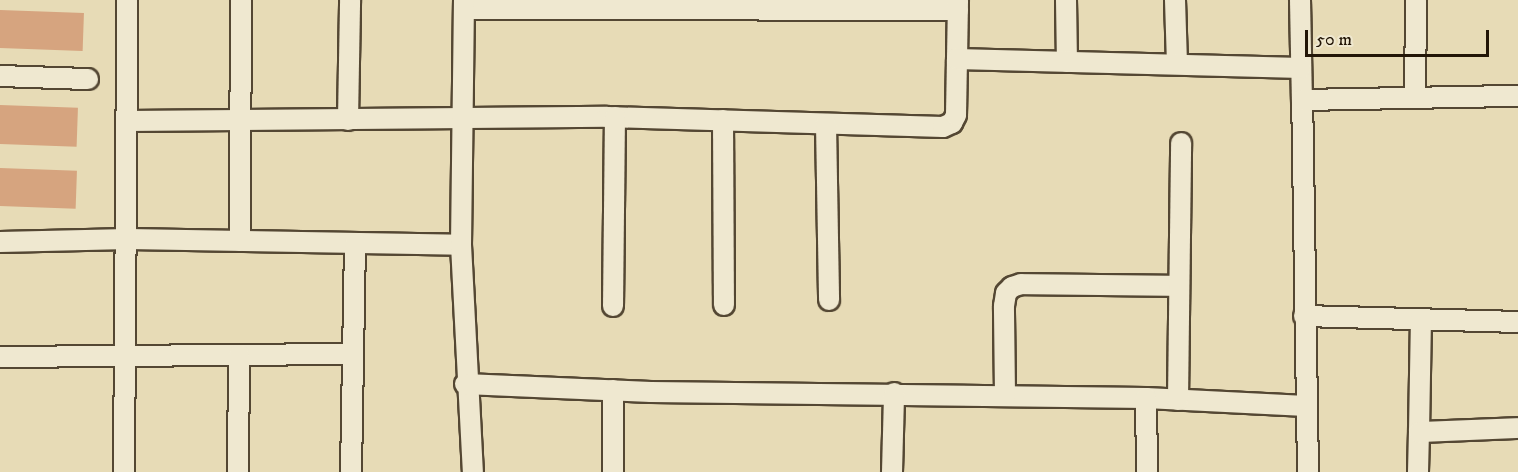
<!DOCTYPE html>
<style>
body{margin:0}
#map{position:relative;width:1518px;height:472px;overflow:hidden;background:#e7dbb6;font-family:"IM FELL DW Pica",serif}
div>[style]{position:absolute}
.building>*{inset:0;background:#d6a47f;transform-origin:0 0}
.roads{filter:drop-shadow(2px 0 #544733) drop-shadow(-2px 0 #544733) drop-shadow(0 2px #544733) drop-shadow(0 -2px #544733)}
.street>*{height:20px;margin:-10px;padding:0 10px;transform-origin:10px;border-radius:10px;background:#efe8d0}
span{translate:-50% -50%;white-space:nowrap;text-align:center;line-height:1.15;-webkit-text-stroke:5px #efe8d0;paint-order:stroke}
.scale{position:absolute;left:1305px;top:30px;width:184px;height:27px;box-sizing:border-box;border:3px solid #231607;border-top:0;padding-left:8px;font-size:18px;line-height:21px;white-space:nowrap;color:#231607;-webkit-text-stroke:4px #efe8d0;paint-order:stroke}
</style>
<div id="map">
<div class="building">
<i style="left:0;top:10px;width:84px;height:38px;rotate:2deg"></i>
<i style="left:0;top:105px;width:78px;height:39px;rotate:2deg"></i>
<i style="left:0;top:168px;width:77px;height:38px;rotate:2deg"></i>
</div>
<div class="roads">
<div class="street">
<i style="left:1066px;top:0;width:62px;rotate:89.1deg"></i>
<i style="left:1175px;top:0;width:64px;rotate:88.2deg"></i>
<i style="left:1300px;top:0;width:100px;rotate:88.9deg"></i>
<i style="left:464px;top:9px;width:494px;rotate:0.1deg"></i>
<i style="left:957px;top:59px;width:59px;rotate:-89deg"></i>
<i style="left:0;top:76px;width:88px;rotate:2deg"></i>
<i style="left:1415px;top:98px;width:98px;rotate:-89.4deg"></i>
<i style="left:348px;top:120px;width:120px;rotate:-89deg"></i>
<i style="left:723px;top:120px;width:185px;rotate:89.7deg"></i>
<i style="left:128px;top:121px;width:479px;rotate:-0.5deg"></i>
<i style="left:607px;top:117px;width:336px;rotate:1.7deg"></i>
<i style="left:943px;top:127px;width:10px;rotate:-24deg"></i>
<i style="left:952px;top:123px;width:9px;rotate:-63deg"></i>
<i style="left:956px;top:115px;width:56px;rotate:-89deg"></i>
<i style="left:957px;top:59px;width:344px;rotate:1.5deg"></i>
<i style="left:826px;top:124px;width:176px;rotate:89deg"></i>
<i style="left:240px;top:241px;width:241px;rotate:-89.8deg"></i>
<i style="left:0;top:242px;width:128px;rotate:-1.3deg"></i>
<i style="left:128px;top:239px;width:333px;rotate:1deg"></i>
<i style="left:461px;top:245px;width:227px;rotate:87deg"></i>
<i style="left:461px;top:245px;width:245px;rotate:-89.3deg"></i>
<i style="left:613px;top:306px;width:189px;rotate:-89.4deg"></i>
<i style="left:1304px;top:316px;width:214px;rotate:1.6deg"></i>
<i style="left:0;top:357px;width:353px;rotate:-0.5deg"></i>
<i style="left:465px;top:384px;width:186px;rotate:2.5deg"></i>
<i style="left:651px;top:392px;width:495px;rotate:0.7deg"></i>
<i style="left:1146px;top:398px;width:160px;rotate:2.9deg"></i>
<i style="left:613px;top:390px;width:82px;rotate:90deg"></i>
<i style="left:1005px;top:394px;width:88px;rotate:-90.7deg"></i>
<i style="left:1004px;top:306px;width:13px;rotate:-81deg"></i>
<i style="left:1006px;top:293px;width:8px;rotate:-45deg"></i>
<i style="left:1012px;top:287px;width:9px;rotate:-18deg"></i>
<i style="left:1021px;top:284px;width:158px;rotate:0.7deg"></i>
<i style="left:1146px;top:398px;width:74px;rotate:89.2deg"></i>
<i style="left:1178px;top:400px;width:257px;rotate:-89.3deg"></i>
<i style="left:1419px;top:432px;width:113px;rotate:-89deg"></i>
<i style="left:124px;top:472px;width:472px;rotate:-89.6deg"></i>
<i style="left:238px;top:472px;width:117px;rotate:-89.5deg"></i>
<i style="left:351px;top:472px;width:229px;rotate:-89deg"></i>
<i style="left:892px;top:472px;width:79px;rotate:-88.5deg"></i>
<i style="left:1308px;top:472px;width:372px;rotate:-90.9deg"></i>
<i style="left:1302px;top:100px;width:216px;rotate:-1.1deg"></i>
<i style="left:1418px;top:472px;width:40px;rotate:-88.6deg"></i>
<i style="left:1419px;top:432px;width:99px;rotate:-2.3deg"></i>
</div>
</div>
<div class="scale">50 m</div>
</div>
